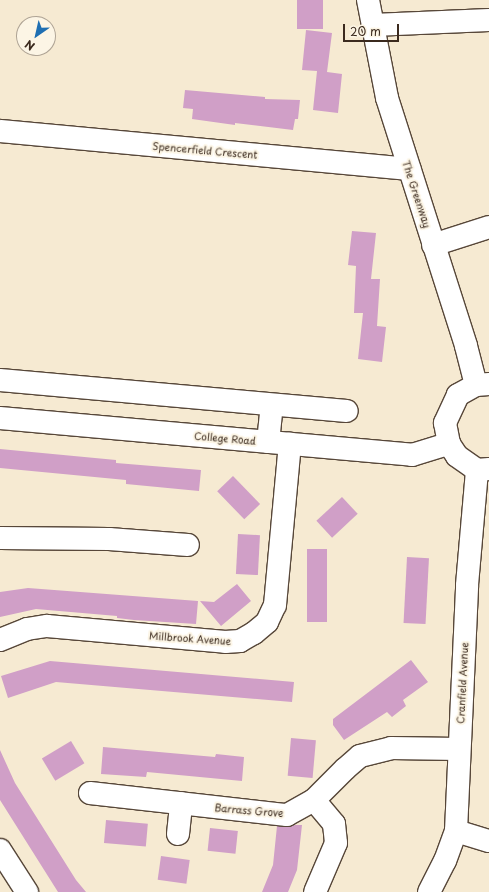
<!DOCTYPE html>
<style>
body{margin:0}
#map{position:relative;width:489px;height:892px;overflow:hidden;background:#f6ead2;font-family:"Playpen Sans",sans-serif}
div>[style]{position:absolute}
.building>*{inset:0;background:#d09fc7;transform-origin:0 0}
.roads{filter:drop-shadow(1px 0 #574739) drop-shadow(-1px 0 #574739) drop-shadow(0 1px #574739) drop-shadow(0 -1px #574739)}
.minor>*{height:22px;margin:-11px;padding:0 11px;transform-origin:11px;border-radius:11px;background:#fff}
span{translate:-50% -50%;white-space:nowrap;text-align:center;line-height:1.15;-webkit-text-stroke:4px #fcf5e5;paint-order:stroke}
.street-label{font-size:10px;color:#3b2a1e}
.north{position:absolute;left:16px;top:16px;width:40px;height:40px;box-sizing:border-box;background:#fcf5e5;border:1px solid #afa495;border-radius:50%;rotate:214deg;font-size:11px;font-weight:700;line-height:16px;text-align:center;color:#3b2a1e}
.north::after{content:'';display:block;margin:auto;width:14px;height:18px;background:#1f6fb2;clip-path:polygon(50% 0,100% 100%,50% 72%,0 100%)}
.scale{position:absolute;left:343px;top:24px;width:56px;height:18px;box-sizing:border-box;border:2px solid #3b2a1e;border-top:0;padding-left:5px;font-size:12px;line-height:14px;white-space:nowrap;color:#3b2a1e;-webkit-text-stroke:3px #fcf5e5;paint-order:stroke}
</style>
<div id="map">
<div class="building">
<i style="left:297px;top:0;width:26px;height:29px"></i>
<i style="clip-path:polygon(306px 30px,332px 33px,327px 72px,342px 74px,338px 113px,313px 110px,317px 71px,302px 70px)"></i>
<i style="clip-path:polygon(185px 90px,265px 97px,265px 99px,300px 100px,298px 119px,295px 119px,293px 130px,235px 123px,235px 125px,192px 119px,193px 109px,183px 108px)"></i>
<i style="clip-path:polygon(352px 231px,376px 233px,371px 279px,380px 279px,377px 326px,386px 327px,382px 362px,358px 359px,363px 313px,354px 313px,356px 266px,348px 265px)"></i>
<i style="clip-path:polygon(0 449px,116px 460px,116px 463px,201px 470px,199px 491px,126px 484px,126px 480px,0 468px)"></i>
<i style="left:233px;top:476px;width:39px;height:22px;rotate:46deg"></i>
<i style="left:342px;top:497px;width:23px;height:35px;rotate:47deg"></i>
<i style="left:238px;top:534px;width:22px;height:40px;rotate:3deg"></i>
<i style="left:307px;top:549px;width:20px;height:73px"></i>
<i style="left:407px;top:557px;width:22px;height:66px;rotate:3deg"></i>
<i style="clip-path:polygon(237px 584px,251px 601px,221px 626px,200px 601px,214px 602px)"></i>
<i style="clip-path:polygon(28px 588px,198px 601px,196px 624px,134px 620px,117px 618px,117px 616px,36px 609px,0 617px,0 592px)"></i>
<i style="clip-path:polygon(411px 660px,428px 682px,403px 700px,406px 706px,392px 717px,387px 712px,344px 740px,333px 725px,333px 719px)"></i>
<i style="clip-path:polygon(50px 661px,294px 682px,292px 702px,56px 682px,8px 698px,1px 676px)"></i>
<i style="left:291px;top:738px;width:25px;height:38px;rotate:5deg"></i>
<i style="left:71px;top:741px;width:26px;height:34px;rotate:59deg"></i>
<i style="clip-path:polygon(103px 747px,215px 757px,216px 754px,244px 757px,242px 781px,147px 772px,146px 777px,101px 774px)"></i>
<i style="clip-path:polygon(0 750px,15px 783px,76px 880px,86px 892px,58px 892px,0 800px)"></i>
<i style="left:106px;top:820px;width:42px;height:23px;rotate:5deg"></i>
<i style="clip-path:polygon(295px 825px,302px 825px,297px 870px,288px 892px,262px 892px,273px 865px,277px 826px,286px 827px)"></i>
<i style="left:210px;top:828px;width:28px;height:23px;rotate:6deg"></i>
<i style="left:161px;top:856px;width:29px;height:24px;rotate:8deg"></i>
</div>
<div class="roads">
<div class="minor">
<i style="left:368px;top:0;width:100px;rotate:79deg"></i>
<i style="left:387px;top:98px;width:260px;rotate:72.3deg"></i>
<i style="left:466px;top:346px;width:40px;rotate:75.6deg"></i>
<i style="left:373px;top:25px;width:116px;rotate:-2.5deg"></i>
<i style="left:0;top:131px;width:411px;rotate:5.3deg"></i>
<i style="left:433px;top:245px;width:59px;rotate:-17.8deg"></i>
<i style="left:0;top:380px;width:348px;rotate:5.1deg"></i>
<i style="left:489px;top:384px;width:13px;rotate:176deg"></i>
<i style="left:476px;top:385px;width:21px;rotate:151deg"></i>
<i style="left:458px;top:395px;width:31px;rotate:115deg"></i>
<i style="left:445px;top:423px;width:21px;rotate:79deg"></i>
<i style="left:449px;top:444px;width:14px;rotate:56deg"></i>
<i style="left:457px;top:456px;width:24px;rotate:35deg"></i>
<i style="left:477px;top:470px;width:12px;rotate:-5deg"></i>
<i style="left:0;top:418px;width:414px;rotate:5.1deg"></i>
<i style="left:412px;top:455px;width:39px;rotate:-17deg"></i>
<i style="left:268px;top:442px;width:36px;rotate:-84deg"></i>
<i style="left:0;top:538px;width:109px;rotate:0.5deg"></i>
<i style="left:109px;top:539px;width:79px;rotate:4.3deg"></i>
<i style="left:0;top:640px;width:29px;rotate:-22deg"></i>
<i style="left:27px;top:629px;width:20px;rotate:-9deg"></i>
<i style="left:47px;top:626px;width:179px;rotate:5.1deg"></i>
<i style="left:225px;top:642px;width:15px;rotate:-4deg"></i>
<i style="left:240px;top:641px;width:16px;rotate:-30deg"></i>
<i style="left:254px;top:633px;width:17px;rotate:-40deg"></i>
<i style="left:267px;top:622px;width:19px;rotate:-65deg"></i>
<i style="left:275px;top:605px;width:162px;rotate:-84.7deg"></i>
<i style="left:90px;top:793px;width:198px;rotate:6.4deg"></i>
<i style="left:287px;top:815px;width:31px;rotate:-29deg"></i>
<i style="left:314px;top:800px;width:44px;rotate:-45deg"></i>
<i style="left:345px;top:769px;width:20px;rotate:-41deg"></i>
<i style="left:360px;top:756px;width:32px;rotate:-14deg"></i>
<i style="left:391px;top:748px;width:68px;rotate:0.8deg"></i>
<i style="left:314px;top:800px;width:31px;rotate:50deg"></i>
<i style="left:334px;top:824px;width:19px;rotate:84deg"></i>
<i style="left:336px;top:843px;width:53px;rotate:113.2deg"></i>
<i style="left:456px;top:831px;width:34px;rotate:17deg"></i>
<i style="left:178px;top:834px;width:31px;rotate:-84deg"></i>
<i style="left:0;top:850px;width:50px;rotate:57.3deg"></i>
<i style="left:429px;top:892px;width:35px;rotate:-63deg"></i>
<i style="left:445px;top:861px;width:32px;rotate:-70deg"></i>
<i style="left:456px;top:831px;width:246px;rotate:-87.4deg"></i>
<i style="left:467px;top:585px;width:115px;rotate:-85deg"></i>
</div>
</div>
<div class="street-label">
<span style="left:205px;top:150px;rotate:5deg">Spencerfield Crescent</span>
<span style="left:417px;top:194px;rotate:72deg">The Greenway</span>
<span style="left:225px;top:438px;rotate:5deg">College Road</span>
<span style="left:190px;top:638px;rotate:4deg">Millbrook Avenue</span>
<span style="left:462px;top:683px;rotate:-87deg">Cranfield Avenue</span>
<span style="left:249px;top:810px;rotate:5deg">Barrass Grove</span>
</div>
<div class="north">N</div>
<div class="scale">20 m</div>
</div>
